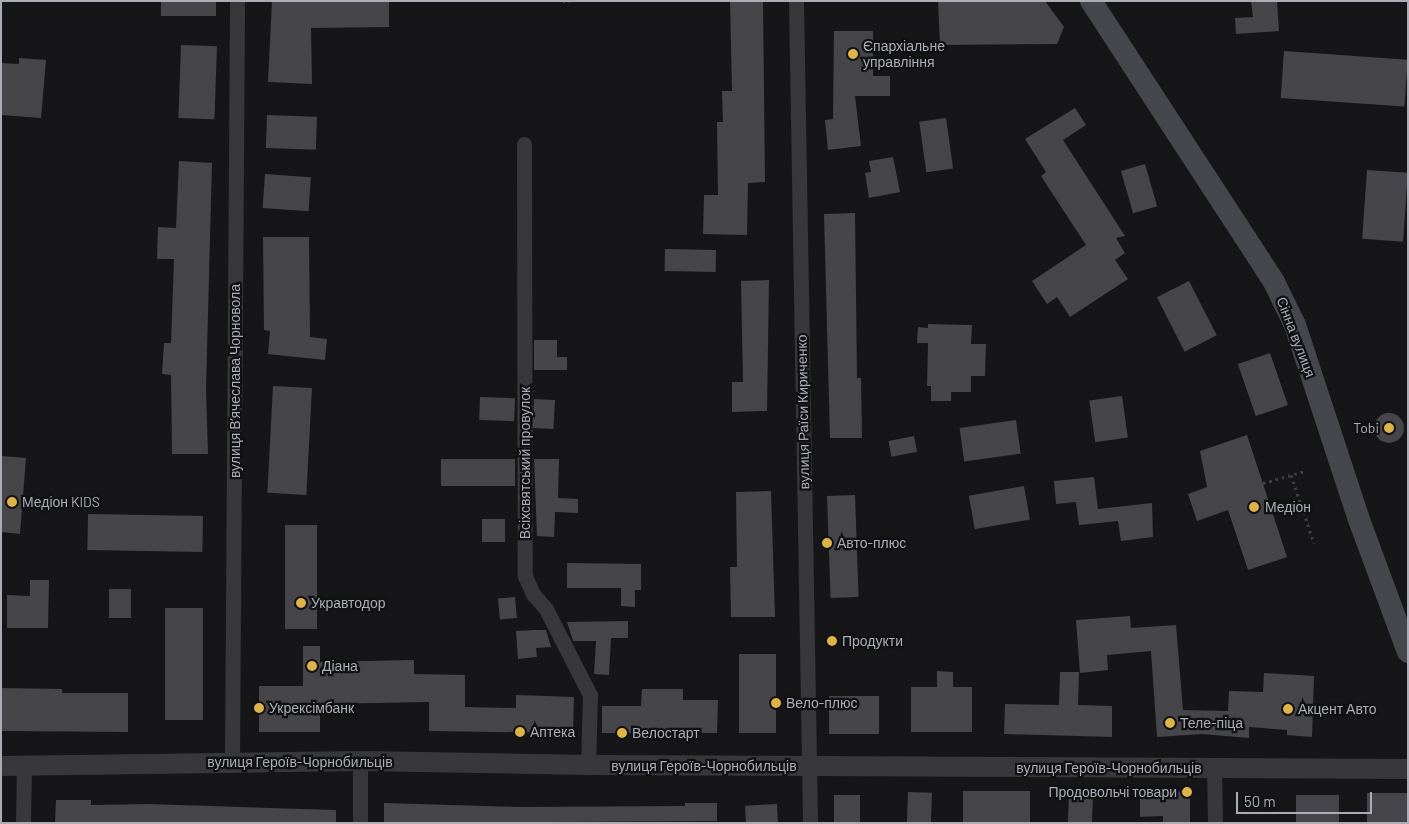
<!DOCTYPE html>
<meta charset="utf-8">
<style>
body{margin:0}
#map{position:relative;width:1409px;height:824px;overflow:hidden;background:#161618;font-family:Barlow,sans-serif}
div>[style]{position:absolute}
.building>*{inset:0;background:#46464a;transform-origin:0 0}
.round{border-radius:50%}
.path>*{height:3px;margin-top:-1.5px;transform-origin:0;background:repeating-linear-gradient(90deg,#3e3f43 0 2.5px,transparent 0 6.5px)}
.minor>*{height:15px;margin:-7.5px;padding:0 7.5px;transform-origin:7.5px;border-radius:7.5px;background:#38383c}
.tertiary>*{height:20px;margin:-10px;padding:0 10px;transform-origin:10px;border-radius:10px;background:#38383c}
.secondary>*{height:22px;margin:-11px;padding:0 11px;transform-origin:11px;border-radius:11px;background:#46474c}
.dots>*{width:14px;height:14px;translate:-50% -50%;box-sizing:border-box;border:2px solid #111113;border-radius:50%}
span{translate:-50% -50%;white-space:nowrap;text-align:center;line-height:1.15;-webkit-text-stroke:4.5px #111113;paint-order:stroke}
.poi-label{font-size:14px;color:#aaadb6}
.left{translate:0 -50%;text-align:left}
.right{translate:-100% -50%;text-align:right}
.street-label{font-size:14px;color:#aaadb6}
.frame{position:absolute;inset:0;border:2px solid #aaadb6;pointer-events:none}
.scale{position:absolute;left:1236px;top:792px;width:136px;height:22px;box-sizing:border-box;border:2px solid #aaadb6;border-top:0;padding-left:6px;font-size:15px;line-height:18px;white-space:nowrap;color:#aaadb6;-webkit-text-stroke:4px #111113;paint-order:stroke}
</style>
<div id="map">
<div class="building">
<i style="left:161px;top:1px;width:55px;height:15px"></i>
<i style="clip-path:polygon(272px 1px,389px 1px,389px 27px,311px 28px,312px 84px,268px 82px)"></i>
<i style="clip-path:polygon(730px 1px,763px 1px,765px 182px,748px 183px,747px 235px,703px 234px,704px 195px,718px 195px,717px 122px,723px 122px,722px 91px,732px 91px)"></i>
<i style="clip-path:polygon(938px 1px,1045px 1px,1064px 27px,1057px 44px,940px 45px)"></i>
<i style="clip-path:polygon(1251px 1px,1277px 1px,1279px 31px,1236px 34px,1235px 18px,1253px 17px)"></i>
<i style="clip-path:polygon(834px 31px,873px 31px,873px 76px,890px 76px,890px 96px,855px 96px,861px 146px,828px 150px,825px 120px,833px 119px)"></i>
<i style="left:181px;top:45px;width:36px;height:73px;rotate:2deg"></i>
<i style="left:1284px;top:51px;width:124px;height:47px;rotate:4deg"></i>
<i style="clip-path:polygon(19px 58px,46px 60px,41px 118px,1px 115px,1px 63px,19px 64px)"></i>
<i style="clip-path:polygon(1075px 108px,1086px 125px,1063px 140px,1125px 236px,1116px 238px,1125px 253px,1115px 260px,1128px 279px,1070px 317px,1057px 297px,1047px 304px,1032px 281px,1086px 245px,1041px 176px,1046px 172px,1025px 139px)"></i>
<i style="left:267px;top:115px;width:50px;height:33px;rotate:2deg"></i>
<i style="left:946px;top:118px;width:51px;height:27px;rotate:82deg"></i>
<i style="clip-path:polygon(893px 157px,900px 192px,869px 198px,865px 173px,871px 172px,869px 161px)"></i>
<i style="clip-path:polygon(179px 161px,212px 163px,206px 389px,208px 454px,172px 454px,171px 375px,162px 374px,164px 343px,171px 343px,174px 259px,157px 259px,158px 227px,176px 228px)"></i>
<i style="left:1145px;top:164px;width:44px;height:25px;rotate:74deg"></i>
<i style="left:1367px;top:170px;width:41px;height:69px;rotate:4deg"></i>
<i style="left:265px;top:174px;width:46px;height:34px;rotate:4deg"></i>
<i style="clip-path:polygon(855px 213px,857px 378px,861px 378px,862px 438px,830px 438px,824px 214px)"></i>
<i style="clip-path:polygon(263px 237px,309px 237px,310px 337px,327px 339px,325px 360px,268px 354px,270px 331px,264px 330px)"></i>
<i style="left:665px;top:249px;width:51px;height:22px;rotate:1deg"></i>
<i style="clip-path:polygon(769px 280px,767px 411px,732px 412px,732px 382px,743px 382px,741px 281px)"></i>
<i style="left:1189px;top:281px;width:61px;height:36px;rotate:63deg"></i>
<i style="clip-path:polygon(928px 324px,972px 325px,971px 344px,986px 344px,985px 376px,971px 376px,971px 392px,951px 392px,951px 401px,931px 401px,931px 386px,927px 386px,928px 343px,917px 343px,918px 327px,928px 328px)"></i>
<i style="clip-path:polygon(534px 340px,557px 340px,557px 357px,567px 357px,567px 370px,534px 370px)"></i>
<i style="left:1270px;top:353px;width:55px;height:34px;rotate:71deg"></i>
<i style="left:273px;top:386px;width:39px;height:107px;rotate:3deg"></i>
<i style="left:1122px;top:396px;width:42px;height:33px;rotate:82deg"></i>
<i style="left:480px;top:397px;width:35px;height:23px;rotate:2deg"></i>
<i style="left:534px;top:399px;width:21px;height:29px;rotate:3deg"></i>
<i class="round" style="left:1374px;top:413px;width:30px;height:30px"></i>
<i style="left:1016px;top:420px;width:34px;height:57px;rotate:82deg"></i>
<i style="clip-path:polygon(1247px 435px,1287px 557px,1248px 570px,1228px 510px,1197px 521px,1188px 494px,1207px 487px,1200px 451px)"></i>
<i style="left:914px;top:436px;width:16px;height:26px;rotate:79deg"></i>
<i style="clip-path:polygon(1px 456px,26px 458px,20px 534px,1px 532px)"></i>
<i style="left:441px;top:459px;width:74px;height:27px"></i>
<i style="clip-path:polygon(534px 459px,559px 459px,558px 498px,578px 499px,578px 513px,555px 512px,554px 537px,537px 536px)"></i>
<i style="clip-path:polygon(1094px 477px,1098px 509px,1152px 503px,1153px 537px,1121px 541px,1118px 521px,1079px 525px,1076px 502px,1056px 504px,1054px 481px)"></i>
<i style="left:1024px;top:486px;width:34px;height:56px;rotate:80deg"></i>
<i style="clip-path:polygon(771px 491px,775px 617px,731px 617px,730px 567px,737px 567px,736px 492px)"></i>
<i style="left:855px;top:495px;width:102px;height:28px;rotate:88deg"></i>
<i style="left:88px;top:514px;width:115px;height:36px;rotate:1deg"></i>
<i style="left:482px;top:519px;width:23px;height:23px"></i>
<i style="left:285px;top:525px;width:32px;height:104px"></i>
<i style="clip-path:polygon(567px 563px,641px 564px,641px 590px,635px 590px,635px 607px,621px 606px,621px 588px,567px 588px)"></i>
<i style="clip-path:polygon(30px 580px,49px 580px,48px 628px,7px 628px,7px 595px,30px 596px)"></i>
<i style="left:109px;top:589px;width:22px;height:29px"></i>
<i style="left:515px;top:597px;width:21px;height:17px;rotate:85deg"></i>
<i style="left:165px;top:608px;width:38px;height:112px"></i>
<i style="clip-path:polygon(1130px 616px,1131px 628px,1176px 625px,1183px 710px,1228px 711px,1229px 691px,1263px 692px,1264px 673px,1314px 676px,1312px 737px,1287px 735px,1287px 730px,1249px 727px,1249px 738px,1202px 734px,1157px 737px,1151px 651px,1107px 655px,1108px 670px,1080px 673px,1076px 620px)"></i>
<i style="clip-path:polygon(628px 621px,628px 638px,611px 638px,609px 675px,594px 674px,596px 641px,573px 641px,567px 622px)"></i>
<i style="clip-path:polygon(534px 630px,546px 630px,551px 647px,536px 648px,537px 657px,518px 659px,516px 631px)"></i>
<i style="clip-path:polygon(303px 646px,320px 646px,320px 662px,414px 660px,414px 674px,465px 675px,465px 707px,516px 708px,516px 695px,574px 697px,573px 733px,429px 731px,429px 702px,320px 704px,320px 732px,259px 732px,259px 686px,303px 686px)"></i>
<i style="left:739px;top:654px;width:37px;height:79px"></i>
<i style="clip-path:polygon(937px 671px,953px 672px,953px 687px,972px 687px,972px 732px,911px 732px,911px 687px,937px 687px)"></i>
<i style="clip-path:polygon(1060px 672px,1079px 672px,1078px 705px,1112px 706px,1112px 737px,1004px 734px,1005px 704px,1059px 705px)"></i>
<i style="clip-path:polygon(1px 688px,62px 689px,62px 693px,128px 693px,128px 732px,1px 731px)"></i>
<i style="clip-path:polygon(642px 689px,683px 689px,683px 700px,718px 700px,717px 733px,602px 733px,602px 706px,641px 706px)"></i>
<i style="left:829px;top:696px;width:50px;height:38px"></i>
<i style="left:963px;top:791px;width:67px;height:31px"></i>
<i style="left:908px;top:792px;width:24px;height:31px;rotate:2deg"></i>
<i style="clip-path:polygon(1140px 792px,1190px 792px,1190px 823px,1163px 823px,1163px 816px,1140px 817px)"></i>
<i style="left:1069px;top:793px;width:24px;height:30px;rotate:2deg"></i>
<i style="left:1367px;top:793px;width:41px;height:30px"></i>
<i style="left:860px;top:795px;width:28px;height:26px;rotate:90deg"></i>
<i style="left:1296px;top:795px;width:43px;height:28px"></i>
<i style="clip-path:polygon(56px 800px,91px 800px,91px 805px,148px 804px,336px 810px,336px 823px,55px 823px)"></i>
<i style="clip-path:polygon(384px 803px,519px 807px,685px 806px,685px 803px,717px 803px,717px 821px,384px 823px)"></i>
<i style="left:777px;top:804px;width:19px;height:32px;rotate:87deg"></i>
</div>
<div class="path">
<i style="left:563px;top:1px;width:7px"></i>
<i style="left:1291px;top:475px;width:72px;rotate:71.3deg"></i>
<i style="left:1263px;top:483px;width:44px;rotate:-15.9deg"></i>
</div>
<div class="minor">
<i style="left:796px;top:1px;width:822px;rotate:89.02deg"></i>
<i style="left:524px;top:144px;width:432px;rotate:89.9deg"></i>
<i style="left:525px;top:576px;width:20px;rotate:66deg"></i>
<i style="left:533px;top:594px;width:20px;rotate:49deg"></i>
<i style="left:546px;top:609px;width:97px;rotate:62.9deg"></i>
<i style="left:590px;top:695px;width:70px;rotate:91.6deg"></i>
<i style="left:232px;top:761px;width:760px;rotate:-89.62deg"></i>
<i style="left:1214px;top:769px;width:54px;rotate:88.9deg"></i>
<i style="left:23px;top:823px;width:56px;rotate:-89deg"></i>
<i style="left:360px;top:823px;width:62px;rotate:-90deg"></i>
</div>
<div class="tertiary">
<i style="left:1px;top:766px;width:359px;rotate:-0.8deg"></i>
<i style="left:360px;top:761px;width:228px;rotate:1deg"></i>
<i style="left:588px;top:765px;width:820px;rotate:0.28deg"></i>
</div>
<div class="secondary">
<i style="left:1091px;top:1px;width:335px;rotate:56.9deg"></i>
<i style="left:1274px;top:282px;width:48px;rotate:64deg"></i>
<i style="left:1295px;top:325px;width:202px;rotate:71.8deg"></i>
<i style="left:1358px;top:517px;width:144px;rotate:69.7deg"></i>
</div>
<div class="dots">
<i style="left:853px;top:54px;background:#deb348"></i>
<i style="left:1389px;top:428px;background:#deb348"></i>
<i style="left:12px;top:502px;background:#deb348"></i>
<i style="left:1254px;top:507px;background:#deb348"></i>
<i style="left:827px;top:543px;background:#deb348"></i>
<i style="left:301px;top:603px;background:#deb348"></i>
<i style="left:832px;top:641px;background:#deb348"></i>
<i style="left:312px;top:666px;background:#deb348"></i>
<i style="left:776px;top:703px;background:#deb348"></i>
<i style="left:259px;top:708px;background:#deb348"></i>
<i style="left:1288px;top:709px;background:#deb348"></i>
<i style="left:1170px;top:723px;background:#deb348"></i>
<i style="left:520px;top:732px;background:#deb348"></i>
<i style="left:622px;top:733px;background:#deb348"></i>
<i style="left:1187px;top:792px;background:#deb348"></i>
</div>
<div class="poi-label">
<span class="left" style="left:863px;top:54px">Єпархіальне<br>управління</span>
<span class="right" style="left:1379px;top:428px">Tobi</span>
<span class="left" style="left:22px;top:502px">Медіон KIDS</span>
<span class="left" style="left:1265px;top:507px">Медіон</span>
<span class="left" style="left:837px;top:543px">Авто-плюс</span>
<span class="left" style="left:311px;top:603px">Укравтодор</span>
<span class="left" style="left:842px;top:641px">Продукти</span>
<span class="left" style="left:322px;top:666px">Діана</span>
<span class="left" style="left:786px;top:703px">Вело-плюс</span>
<span class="left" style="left:269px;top:708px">Укрексімбанк</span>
<span class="left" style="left:1298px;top:709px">Акцент Авто</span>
<span class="left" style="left:1180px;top:723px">Теле-піца</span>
<span class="left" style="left:530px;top:732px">Аптека</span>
<span class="left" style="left:632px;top:733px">Велостарт</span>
<span class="right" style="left:1177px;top:792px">Продовольчі товари</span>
</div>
<div class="street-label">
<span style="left:1296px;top:337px;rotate:69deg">Сінна вулиця</span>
<span style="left:235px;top:381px;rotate:-90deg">вулиця Вʼячеслава Чорновола</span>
<span style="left:803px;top:412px;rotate:-91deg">вулиця Раїси Кириченко</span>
<span style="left:525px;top:463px;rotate:-90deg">Всіхсвятський провулок</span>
<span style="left:300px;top:762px">вулиця Героїв-Чорнобильців</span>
<span style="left:704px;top:766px">вулиця Героїв-Чорнобильців</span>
<span style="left:1109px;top:768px">вулиця Героїв-Чорнобильців</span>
</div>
<div class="frame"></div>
<div class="scale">50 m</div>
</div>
